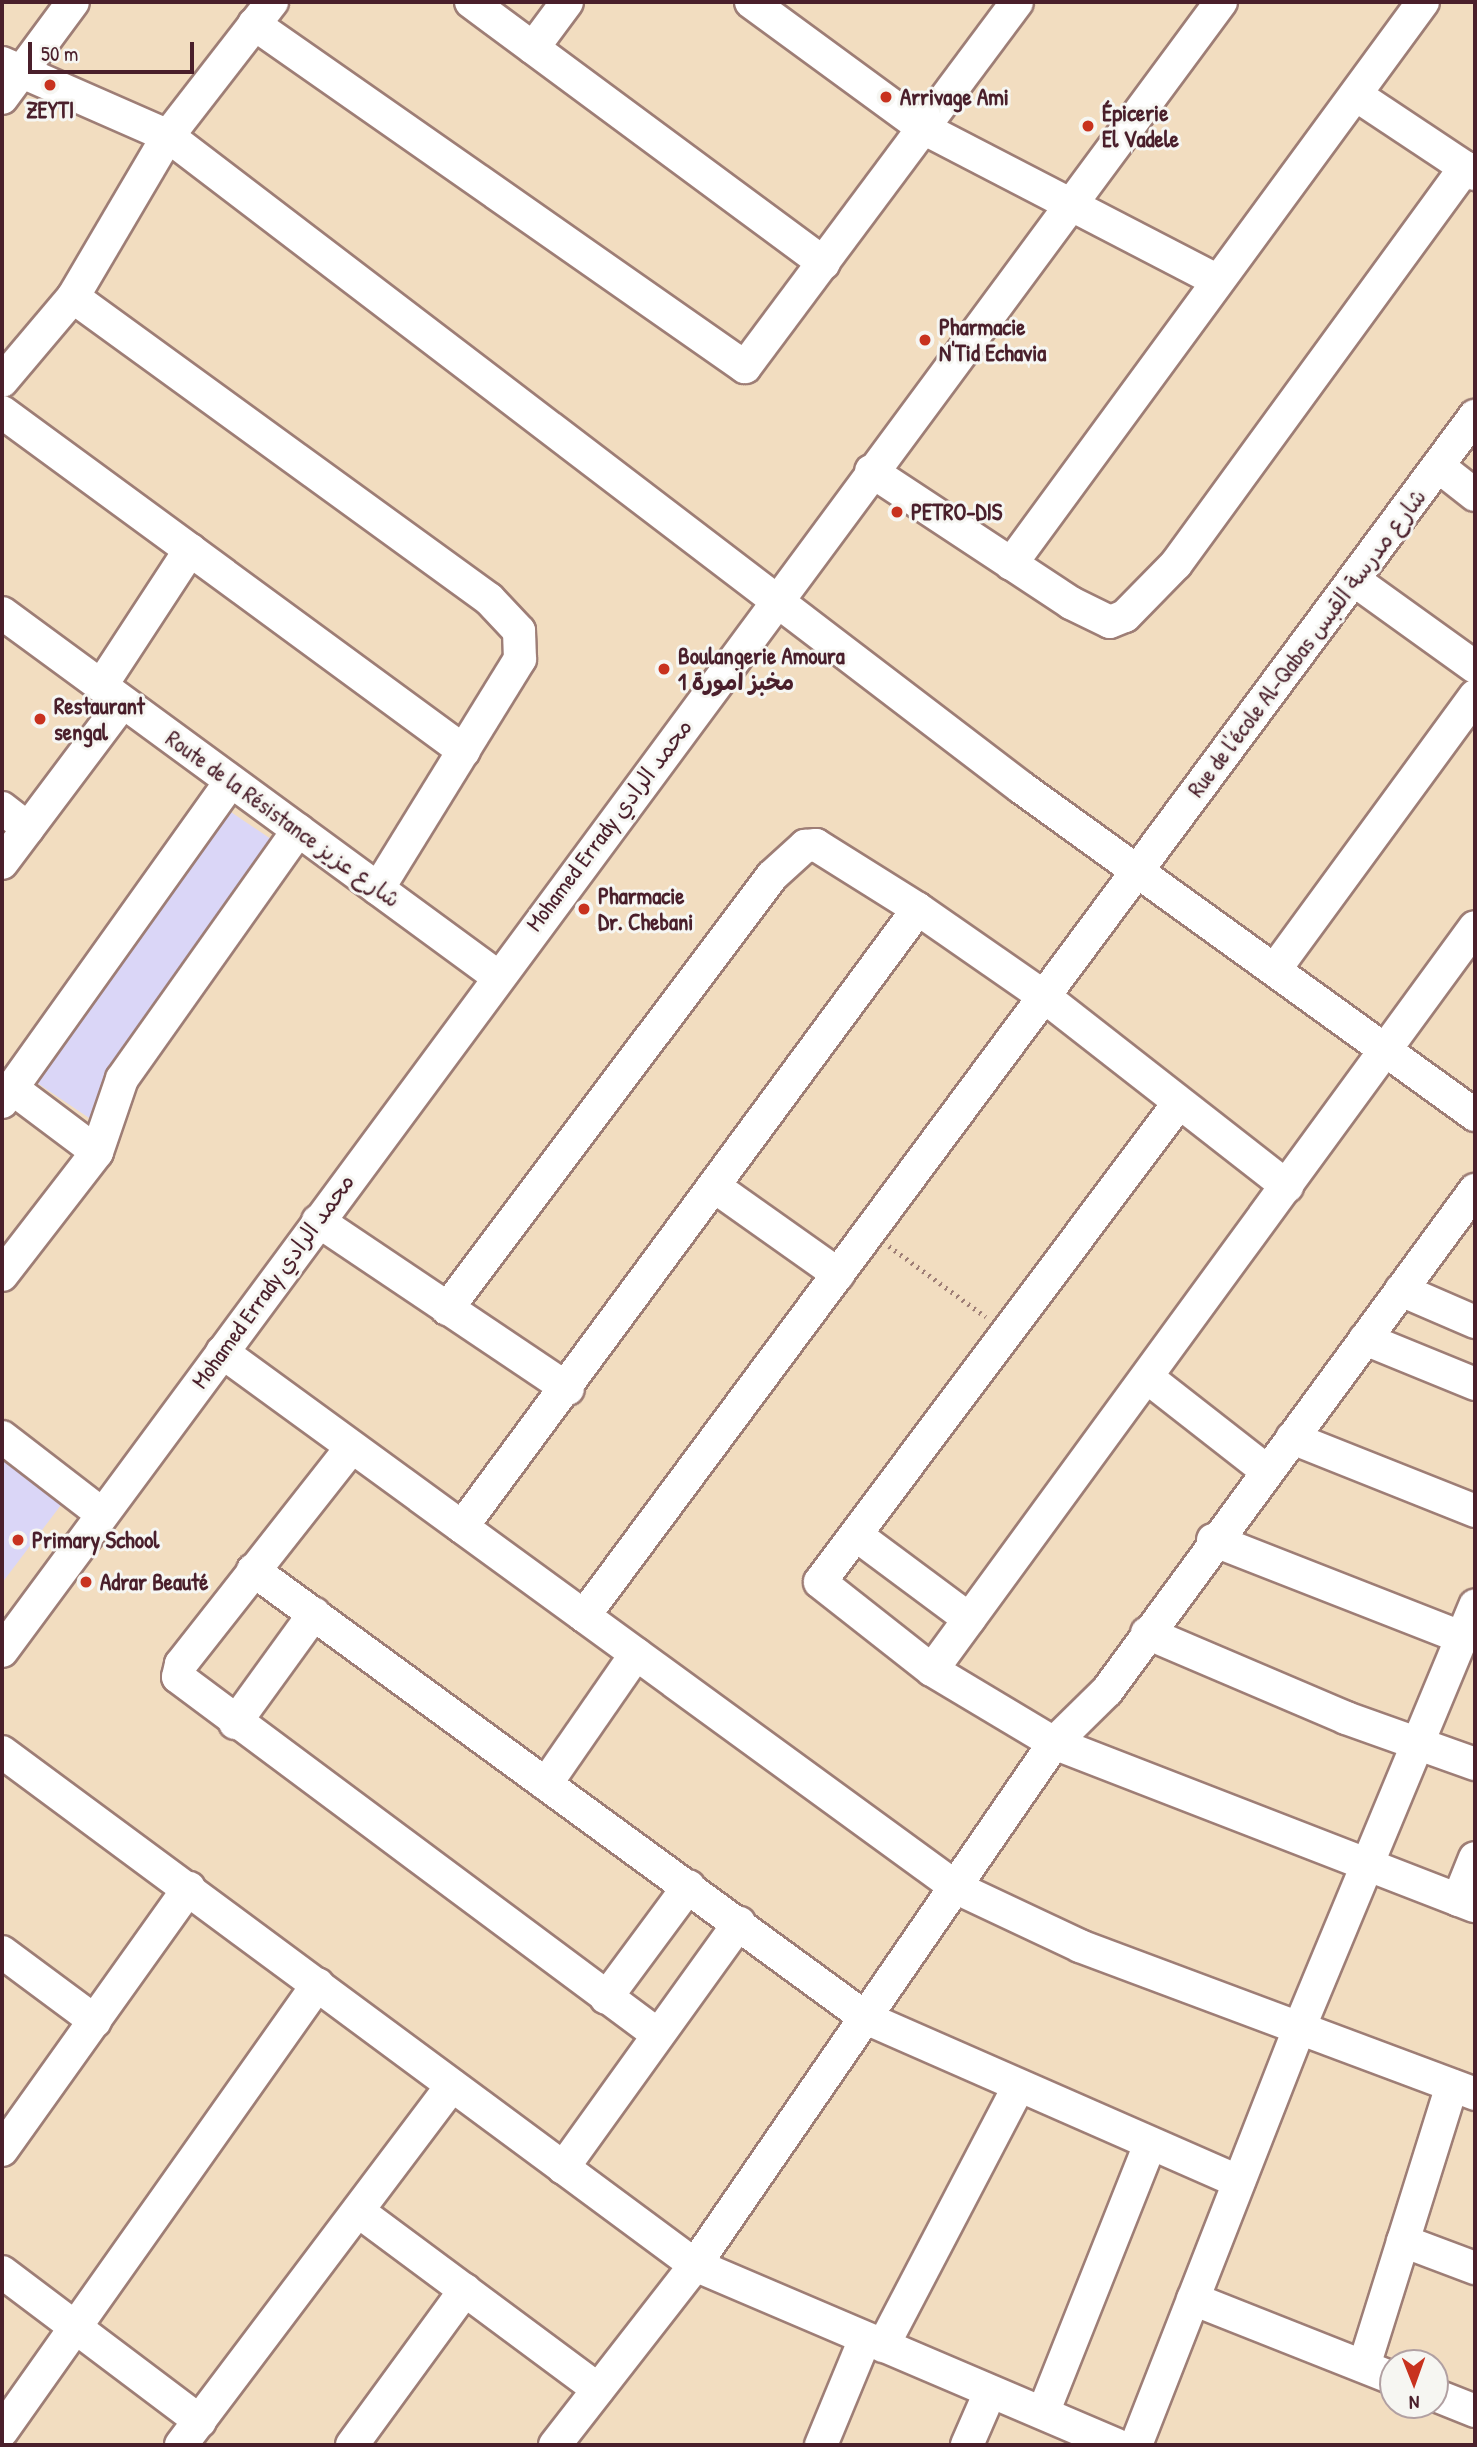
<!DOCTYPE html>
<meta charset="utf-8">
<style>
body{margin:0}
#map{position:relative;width:1477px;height:2447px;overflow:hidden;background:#f2ddc0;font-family:"Patrick Hand","Playpen Sans Arabic",sans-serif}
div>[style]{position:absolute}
.built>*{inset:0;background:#dad6f7;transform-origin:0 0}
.path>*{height:4.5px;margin-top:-2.25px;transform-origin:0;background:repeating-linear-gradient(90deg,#9e7e76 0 2px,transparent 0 7px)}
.roads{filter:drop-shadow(2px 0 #9e7e76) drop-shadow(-2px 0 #9e7e76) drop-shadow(0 2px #9e7e76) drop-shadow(0 -2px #9e7e76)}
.minor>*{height:32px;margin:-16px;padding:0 16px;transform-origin:16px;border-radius:16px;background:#fff}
.dots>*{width:19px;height:19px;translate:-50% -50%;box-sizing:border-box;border:4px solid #f6f6f2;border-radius:50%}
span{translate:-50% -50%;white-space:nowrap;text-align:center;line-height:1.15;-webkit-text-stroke:6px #f6f6f2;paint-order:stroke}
.poi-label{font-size:23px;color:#4a1f2b;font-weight:700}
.left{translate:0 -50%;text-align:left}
.street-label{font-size:23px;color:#4a1f2b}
.frame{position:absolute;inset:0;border:4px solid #4a1f2b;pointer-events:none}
.north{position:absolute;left:1379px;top:2349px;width:70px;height:70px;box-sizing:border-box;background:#f6f6f2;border:2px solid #b1a0a2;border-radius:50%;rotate:179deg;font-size:19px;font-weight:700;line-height:28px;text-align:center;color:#4a1f2b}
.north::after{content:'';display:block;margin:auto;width:24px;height:32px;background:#c8321e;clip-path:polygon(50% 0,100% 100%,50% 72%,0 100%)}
.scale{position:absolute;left:28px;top:42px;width:166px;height:32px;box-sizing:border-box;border:4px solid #4a1f2b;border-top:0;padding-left:9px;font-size:21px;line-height:24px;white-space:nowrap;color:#4a1f2b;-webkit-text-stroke:5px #f6f6f2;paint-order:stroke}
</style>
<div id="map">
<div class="built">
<i style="left:222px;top:806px;width:66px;height:333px;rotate:34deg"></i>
<i style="clip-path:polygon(2px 1448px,67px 1497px,2px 1583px)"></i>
</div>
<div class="path">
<i style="left:889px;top:1246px;width:120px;rotate:36.2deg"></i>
</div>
<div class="roads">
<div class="minor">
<i style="left:471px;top:2px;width:439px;rotate:36.5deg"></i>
<i style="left:751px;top:2px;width:213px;rotate:36.2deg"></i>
<i style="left:923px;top:128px;width:330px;rotate:27.4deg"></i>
<i style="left:254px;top:24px;width:599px;rotate:34.94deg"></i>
<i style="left:745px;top:367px;width:455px;rotate:-53.3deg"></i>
<i style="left:533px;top:48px;width:57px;rotate:-53.5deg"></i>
<i style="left:2px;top:63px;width:181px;rotate:23.7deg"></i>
<i style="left:168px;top:136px;width:1074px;rotate:37.36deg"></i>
<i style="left:1022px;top:788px;width:559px;rotate:35.82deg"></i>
<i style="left:1356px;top:95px;width:143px;rotate:33.6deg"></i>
<i style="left:2px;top:98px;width:119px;rotate:-53.5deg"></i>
<i style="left:73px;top:297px;width:514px;rotate:35.98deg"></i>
<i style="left:489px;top:599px;width:44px;rotate:46.8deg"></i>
<i style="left:519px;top:631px;width:28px;rotate:88deg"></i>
<i style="left:520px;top:659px;width:270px;rotate:121.7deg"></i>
<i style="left:2px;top:381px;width:110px;rotate:-49.8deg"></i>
<i style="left:73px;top:297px;width:187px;rotate:-59.5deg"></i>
<i style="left:168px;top:136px;width:170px;rotate:-52.2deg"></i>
<i style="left:2px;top:412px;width:573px;rotate:36.27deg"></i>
<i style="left:1438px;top:466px;width:47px;rotate:38.1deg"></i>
<i style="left:871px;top:471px;width:240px;rotate:33.4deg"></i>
<i style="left:1071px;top:603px;width:43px;rotate:26deg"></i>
<i style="left:1110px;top:622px;width:16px;rotate:-22deg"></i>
<i style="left:1125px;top:616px;width:73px;rotate:-45.6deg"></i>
<i style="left:1176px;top:564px;width:491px;rotate:-53.9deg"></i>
<i style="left:1011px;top:564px;width:697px;rotate:-53.76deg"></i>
<i style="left:1354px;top:580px;width:149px;rotate:35.7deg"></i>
<i style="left:2px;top:613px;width:614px;rotate:36.25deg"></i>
<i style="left:101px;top:686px;width:163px;rotate:-56.8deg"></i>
<i style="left:2px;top:808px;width:33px;rotate:38deg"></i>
<i style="left:2px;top:863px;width:201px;rotate:-53.1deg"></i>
<i style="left:1276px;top:968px;width:337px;rotate:-53.8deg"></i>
<i style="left:13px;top:1089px;width:105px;rotate:36.9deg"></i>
<i style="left:2px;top:1102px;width:394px;rotate:-54.5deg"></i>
<i style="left:1178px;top:1104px;width:597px;rotate:126.83deg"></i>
<i style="left:820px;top:1582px;width:142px;rotate:38.2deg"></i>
<i style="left:932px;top:1670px;width:142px;rotate:30.9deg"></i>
<i style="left:1054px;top:1743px;width:451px;rotate:21.2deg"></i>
<i style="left:715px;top:1187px;width:151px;rotate:35.3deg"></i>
<i style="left:318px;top:1221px;width:301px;rotate:33.9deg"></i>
<i style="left:2px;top:1275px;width:155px;rotate:-52.3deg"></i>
<i style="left:97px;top:1152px;width:77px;rotate:-71.1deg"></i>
<i style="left:122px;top:1079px;width:305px;rotate:-54.7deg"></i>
<i style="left:1401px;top:1290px;width:81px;rotate:23.4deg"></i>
<i style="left:447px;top:1309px;width:541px;rotate:-53.11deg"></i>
<i style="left:772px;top:876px;width:45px;rotate:-42.3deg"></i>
<i style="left:805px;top:846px;width:11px;rotate:-5deg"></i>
<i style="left:816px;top:845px;width:120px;rotate:32.1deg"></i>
<i style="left:918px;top:909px;width:156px;rotate:34.8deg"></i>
<i style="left:1046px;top:998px;width:306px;rotate:38deg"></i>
<i style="left:1365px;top:1339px;width:119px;rotate:22.2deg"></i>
<i style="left:222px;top:1352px;width:910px;rotate:36.1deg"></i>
<i style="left:957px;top:1888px;width:136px;rotate:25.2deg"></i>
<i style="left:1080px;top:1946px;width:422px;rotate:20.5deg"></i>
<i style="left:1148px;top:1378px;width:151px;rotate:38deg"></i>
<i style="left:2px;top:1437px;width:126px;rotate:37.6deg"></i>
<i style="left:1292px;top:1438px;width:197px;rotate:21.7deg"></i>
<i style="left:351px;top:1448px;width:275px;rotate:128.2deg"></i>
<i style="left:181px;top:1664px;width:13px;rotate:103deg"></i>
<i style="left:178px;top:1677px;width:597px;rotate:36.7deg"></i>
<i style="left:462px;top:1527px;width:768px;rotate:-53.58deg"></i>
<i style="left:856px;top:1535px;width:141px;rotate:36.6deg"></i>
<i style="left:1213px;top:1540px;width:265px;rotate:21.4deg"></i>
<i style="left:253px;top:1570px;width:759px;rotate:36.16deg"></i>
<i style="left:866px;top:2018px;width:407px;rotate:23.7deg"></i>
<i style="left:584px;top:1616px;width:1495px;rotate:-53.41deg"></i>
<i style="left:1147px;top:1633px;width:216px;rotate:23.1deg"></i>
<i style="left:1346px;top:1718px;width:137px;rotate:19.6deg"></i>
<i style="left:2px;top:1651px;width:2051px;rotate:-53.53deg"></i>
<i style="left:932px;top:1670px;width:920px;rotate:-53.84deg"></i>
<i style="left:235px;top:1723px;width:135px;rotate:-54.1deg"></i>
<i style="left:2px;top:1752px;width:862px;rotate:36.51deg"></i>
<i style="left:695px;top:2265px;width:458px;rotate:23.1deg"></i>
<i style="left:546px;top:1784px;width:158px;rotate:-55.3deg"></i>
<i style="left:1458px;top:1900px;width:45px;rotate:-68deg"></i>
<i style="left:2px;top:1952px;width:116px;rotate:36.6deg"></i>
<i style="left:606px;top:1998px;width:139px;rotate:-53.5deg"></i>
<i style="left:2px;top:2150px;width:322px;rotate:-54.5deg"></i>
<i style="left:563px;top:2168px;width:302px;rotate:-54.3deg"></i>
<i style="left:358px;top:2211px;width:299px;rotate:36.6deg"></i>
<i style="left:1403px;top:2241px;width:77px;rotate:20.6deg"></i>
<i style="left:2px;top:2272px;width:248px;rotate:37deg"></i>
<i style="left:1193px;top:2299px;width:215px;rotate:21.6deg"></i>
<i style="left:883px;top:2346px;width:291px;rotate:-62.4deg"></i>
<i style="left:1364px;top:2366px;width:294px;rotate:-72.6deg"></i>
<i style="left:1435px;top:2395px;width:43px;rotate:21.8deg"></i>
<i style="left:1043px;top:2413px;width:289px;rotate:-68.3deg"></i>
<i style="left:2px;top:2431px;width:547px;rotate:-54.74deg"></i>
<i style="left:181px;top:2445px;width:450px;rotate:-53deg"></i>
<i style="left:352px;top:2445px;width:192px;rotate:-53.9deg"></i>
<i style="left:555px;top:2445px;width:228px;rotate:-52.1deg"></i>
<i style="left:695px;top:2265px;width:634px;rotate:-55.48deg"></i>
<i style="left:1054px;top:1743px;width:74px;rotate:-44.5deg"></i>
<i style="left:1107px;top:1691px;width:622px;rotate:-53.7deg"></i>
<i style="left:821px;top:2445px;width:115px;rotate:-67.5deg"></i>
<i style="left:967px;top:2445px;width:58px;rotate:-66.5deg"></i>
<i style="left:1136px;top:2445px;width:445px;rotate:-68.6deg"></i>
<i style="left:1298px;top:2031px;width:461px;rotate:-67.4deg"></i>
</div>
</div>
<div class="dots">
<i style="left:50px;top:85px;background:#c8321e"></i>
<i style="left:886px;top:97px;background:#c8321e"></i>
<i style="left:1088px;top:126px;background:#c8321e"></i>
<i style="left:925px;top:340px;background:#c8321e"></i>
<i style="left:897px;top:512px;background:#c8321e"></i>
<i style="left:664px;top:669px;background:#c8321e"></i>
<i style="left:40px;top:719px;background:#c8321e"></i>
<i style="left:584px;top:909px;background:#c8321e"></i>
<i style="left:18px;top:1540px;background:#c8321e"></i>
<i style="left:86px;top:1582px;background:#c8321e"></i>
</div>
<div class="poi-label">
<span class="left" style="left:900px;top:97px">Arrivage Ami</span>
<span style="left:50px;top:110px">ZEYTI</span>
<span class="left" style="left:1102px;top:126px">Épicerie<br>El Vadele</span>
<span class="left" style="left:939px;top:340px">Pharmacie<br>N'Tid Echavia</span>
<span class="left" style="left:911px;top:512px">PETRO-DIS</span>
<span class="left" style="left:678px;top:669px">Boulangerie Amoura<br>1 مخبز امورة</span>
<span class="left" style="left:54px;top:719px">Restaurant<br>sengal</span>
<span class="left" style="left:598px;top:909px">Pharmacie<br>Dr. Chebani</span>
<span class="left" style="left:32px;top:1540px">Primary School</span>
<span class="left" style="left:100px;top:1582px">Adrar Beauté</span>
</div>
<div class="street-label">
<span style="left:1307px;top:643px;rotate:-53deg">Rue de l'école Al-Qabas شارع مدرسة القبس</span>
<span style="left:283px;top:819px;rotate:36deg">Route de la Résistance شارع عزيز</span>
<span style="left:609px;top:825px;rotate:-53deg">Mohamed Errady محمد الرادي</span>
<span style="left:273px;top:1281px;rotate:-54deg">Mohamed Errady محمد الرادي</span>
</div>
<div class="frame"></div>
<div class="north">N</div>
<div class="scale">50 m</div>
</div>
